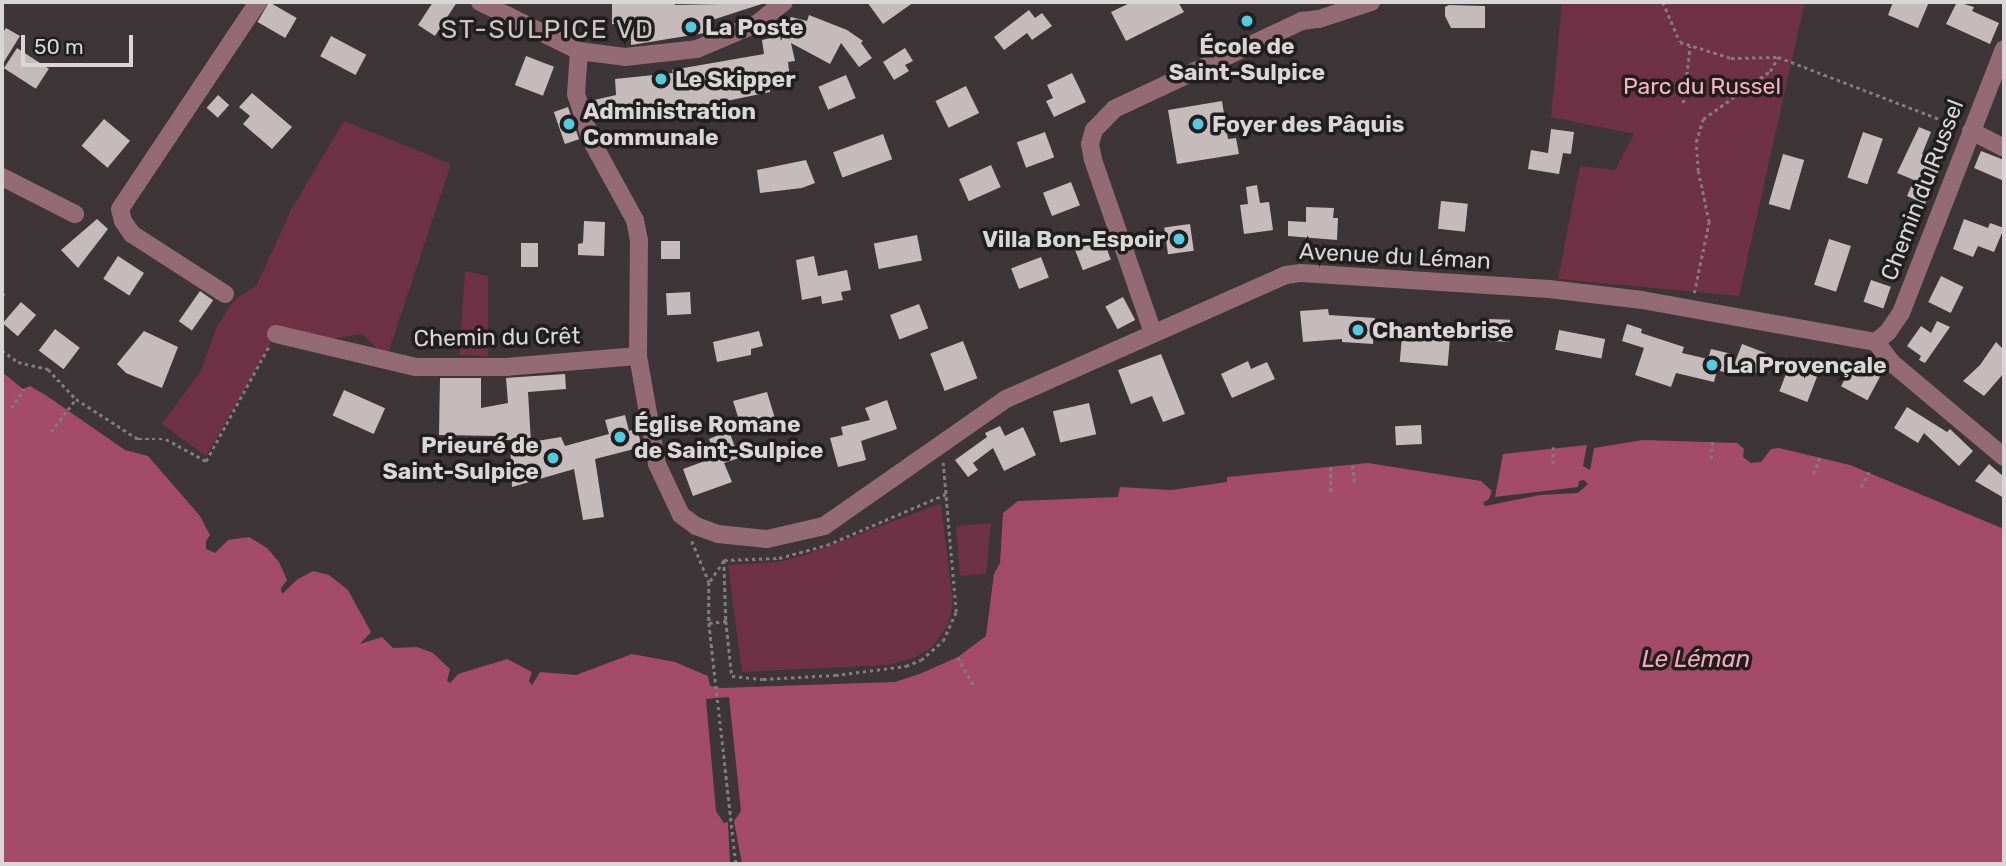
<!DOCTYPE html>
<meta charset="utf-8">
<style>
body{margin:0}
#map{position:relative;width:2006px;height:866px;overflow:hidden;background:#3d3537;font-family:Rubik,sans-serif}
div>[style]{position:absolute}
.green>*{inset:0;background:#6f3146}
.water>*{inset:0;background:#a34b69}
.building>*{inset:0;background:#c5bbbd;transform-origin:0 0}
.path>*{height:2.5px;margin-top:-1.25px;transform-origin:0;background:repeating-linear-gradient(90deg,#827c7d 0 3.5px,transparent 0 7px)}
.minor>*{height:18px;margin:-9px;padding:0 9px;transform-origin:9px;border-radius:9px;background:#936a76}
.dots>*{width:19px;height:19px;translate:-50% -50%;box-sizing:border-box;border:4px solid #211e1f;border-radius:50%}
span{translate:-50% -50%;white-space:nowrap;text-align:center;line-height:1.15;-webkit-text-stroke:7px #211e1f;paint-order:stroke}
.poi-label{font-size:23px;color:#dad5d6;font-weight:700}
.left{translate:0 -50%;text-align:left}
.right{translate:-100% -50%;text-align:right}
.park-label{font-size:23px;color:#fbb1c5}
.street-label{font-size:23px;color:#dad5d6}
.water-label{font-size:24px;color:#f2a9bd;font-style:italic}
.quarter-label{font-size:26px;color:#cec4c6;letter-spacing:2px}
.frame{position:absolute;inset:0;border:4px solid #dad5d6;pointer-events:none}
.scale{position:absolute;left:21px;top:35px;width:112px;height:32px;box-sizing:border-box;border:4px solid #dad5d6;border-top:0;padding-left:9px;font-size:21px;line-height:24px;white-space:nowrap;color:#dad5d6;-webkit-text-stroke:5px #211e1f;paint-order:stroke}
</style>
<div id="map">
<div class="green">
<i style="clip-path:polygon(1562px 2px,1805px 2px,1739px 296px,1558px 279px,1580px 166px,1615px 170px,1634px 134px,1551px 117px)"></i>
<i style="clip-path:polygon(344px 121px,451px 164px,388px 353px,380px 352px,362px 334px,325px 340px,276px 334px,206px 456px,162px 424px,201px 371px,217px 326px,234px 300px,257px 285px,291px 210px)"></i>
<i style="clip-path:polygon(465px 271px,488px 276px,488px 356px,459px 355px)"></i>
<i style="clip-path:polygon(941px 503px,953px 602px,949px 624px,933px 646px,916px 657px,888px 665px,742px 672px,728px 565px,778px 562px,805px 555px)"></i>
<i style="clip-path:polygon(991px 523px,986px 574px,960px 576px,956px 526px)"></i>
</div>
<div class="water">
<i style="clip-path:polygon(2px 372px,23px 389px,30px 386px,47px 396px,125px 450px,148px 456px,200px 516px,210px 535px,206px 541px,206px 549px,215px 553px,228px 540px,249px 537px,267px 548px,279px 562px,287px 580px,281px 588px,282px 594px,298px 579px,313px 571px,329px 575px,348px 590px,371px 632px,360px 644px,382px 637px,393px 648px,417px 647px,433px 653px,450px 669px,447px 681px,450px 683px,458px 674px,507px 659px,532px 672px,529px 681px,532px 685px,540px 672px,576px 675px,632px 654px,675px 662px,708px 676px,710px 686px,722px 688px,895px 682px,922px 673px,958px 657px,986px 636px,994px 574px,1000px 563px,1003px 513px,1018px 501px,1118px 497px,1120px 487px,1171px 490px,1227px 482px,1227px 477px,1368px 463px,1481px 481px,1492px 491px,1489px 499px,1483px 503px,1485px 506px,1540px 495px,1578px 493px,1588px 484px,1584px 480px,1579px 481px,1578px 487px,1495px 497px,1503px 454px,1587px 445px,1583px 466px,1590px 470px,1594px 448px,1643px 440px,1737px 443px,1744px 449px,1743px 457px,1751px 463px,1761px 462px,1771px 449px,1779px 448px,1850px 465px,2004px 529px,2004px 864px,742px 864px,734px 821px,741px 811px,729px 697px,706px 699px,716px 811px,724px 823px,728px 822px,730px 864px,2px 864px)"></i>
</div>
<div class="building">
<i style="left:269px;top:2px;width:32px;height:23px;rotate:30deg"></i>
<i style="clip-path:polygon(433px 2px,457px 2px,435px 36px,418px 25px)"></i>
<i style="clip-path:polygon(612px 2px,674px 2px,675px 5px,765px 3px,706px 22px,705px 33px,631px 45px,631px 24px,612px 24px)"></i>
<i style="clip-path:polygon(867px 2px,914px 2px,883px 24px)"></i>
<i style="clip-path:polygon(1132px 2px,1178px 2px,1184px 12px,1126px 41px,1111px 12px)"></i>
<i style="clip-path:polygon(1893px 2px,1929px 2px,1918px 28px,1888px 15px)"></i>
<i style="clip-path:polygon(1957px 2px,1974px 7px,1972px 11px,1999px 23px,1990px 44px,1946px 24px)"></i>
<i style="clip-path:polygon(1449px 5px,1485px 6px,1485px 28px,1451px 28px,1445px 16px,1445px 7px)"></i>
<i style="clip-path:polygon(1029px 10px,1035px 18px,1042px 13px,1052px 26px,1032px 40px,1027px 33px,1004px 50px,994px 37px)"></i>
<i style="clip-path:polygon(809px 15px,847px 30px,863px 41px,861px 43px,872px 58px,859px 67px,841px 43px,830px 64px,791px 43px,795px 61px,788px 62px,790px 79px,770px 85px,770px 92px,707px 105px,709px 117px,680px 121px,677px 105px,643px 110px,642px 106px,593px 110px,590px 101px,616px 95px,615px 79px,673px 73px,672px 70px,764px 54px,762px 40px,780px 36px,781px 41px,791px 17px,807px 21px)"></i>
<i style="clip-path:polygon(6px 28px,20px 36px,2px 65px,2px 34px)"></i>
<i style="left:331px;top:36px;width:40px;height:23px;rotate:28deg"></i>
<i style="left:17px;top:48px;width:38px;height:24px;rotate:33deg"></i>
<i style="clip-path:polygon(905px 48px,913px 61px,905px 65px,909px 71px,894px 80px,883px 62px)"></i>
<i style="left:526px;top:56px;width:30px;height:31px;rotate:21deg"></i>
<i style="clip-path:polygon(1072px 73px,1086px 102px,1054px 117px,1046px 101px,1053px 98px,1047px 85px)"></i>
<i style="left:846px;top:75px;width:25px;height:30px;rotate:67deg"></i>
<i style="left:966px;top:86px;width:30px;height:34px;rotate:64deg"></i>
<i style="clip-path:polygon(252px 93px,292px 127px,272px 149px,243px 124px,250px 116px,239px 107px)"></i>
<i style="left:218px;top:95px;width:15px;height:17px;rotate:42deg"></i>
<i style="clip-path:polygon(1222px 101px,1228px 139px,1236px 138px,1239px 154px,1177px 164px,1168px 110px)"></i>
<i style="left:568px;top:107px;width:34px;height:15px;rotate:71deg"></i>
<i style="left:104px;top:119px;width:34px;height:35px;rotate:40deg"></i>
<i style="clip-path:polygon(1919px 127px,1931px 132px,1922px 154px,1942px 162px,1925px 204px,1907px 196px,1914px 180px,1897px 173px)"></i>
<i style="clip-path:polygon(1551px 129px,1574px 132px,1571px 154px,1563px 153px,1559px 174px,1528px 169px,1531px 150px,1548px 153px)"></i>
<i style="left:1045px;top:132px;width:27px;height:30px;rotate:70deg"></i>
<i style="left:1863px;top:132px;width:21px;height:48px;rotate:19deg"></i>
<i style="left:883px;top:134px;width:27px;height:53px;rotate:70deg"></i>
<i style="clip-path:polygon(1981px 151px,2004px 160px,2004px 181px,1974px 168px)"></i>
<i style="left:1783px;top:154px;width:22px;height:52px;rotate:16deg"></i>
<i style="clip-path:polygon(806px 160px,815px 183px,802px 188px,760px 193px,757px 170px)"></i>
<i style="left:991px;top:165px;width:24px;height:35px;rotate:66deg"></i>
<i style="left:1071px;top:182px;width:25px;height:30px;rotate:69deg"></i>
<i style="clip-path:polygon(1257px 185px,1260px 203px,1269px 202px,1273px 230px,1244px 234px,1240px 205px,1248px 204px,1246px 187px)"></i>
<i style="left:1441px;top:201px;width:27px;height:28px;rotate:6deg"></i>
<i style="clip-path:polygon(1306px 207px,1334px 208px,1333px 218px,1338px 218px,1337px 240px,1288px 236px,1288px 221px,1306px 222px)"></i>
<i style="clip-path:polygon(97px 219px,108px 229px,78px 268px,61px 250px)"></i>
<i style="clip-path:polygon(1964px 219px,1988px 228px,1990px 223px,2004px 228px,1994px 252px,1978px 246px,1973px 257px,1953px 249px)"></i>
<i style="clip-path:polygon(584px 221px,605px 222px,604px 256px,578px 255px,578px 244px,583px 243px)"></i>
<i style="left:1190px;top:224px;width:27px;height:26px;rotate:82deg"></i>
<i style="left:917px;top:235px;width:26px;height:44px;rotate:79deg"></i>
<i style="left:1103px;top:239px;width:22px;height:30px;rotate:69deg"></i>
<i style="left:1829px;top:239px;width:23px;height:48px;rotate:18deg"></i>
<i style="left:661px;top:241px;width:19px;height:18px"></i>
<i style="left:521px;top:243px;width:17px;height:24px"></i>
<i style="left:118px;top:256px;width:31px;height:27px;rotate:33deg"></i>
<i style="clip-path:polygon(814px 256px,818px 276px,847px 270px,851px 290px,841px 292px,843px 300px,822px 304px,821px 296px,802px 300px,796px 260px)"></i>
<i style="left:1041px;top:257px;width:22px;height:32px;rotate:69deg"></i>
<i style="left:1941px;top:276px;width:25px;height:29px;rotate:26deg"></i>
<i style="left:1871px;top:280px;width:21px;height:23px;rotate:19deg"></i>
<i style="left:200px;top:291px;width:16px;height:37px;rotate:35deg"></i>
<i style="left:690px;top:292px;width:22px;height:24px;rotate:87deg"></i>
<i style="left:1123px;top:297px;width:26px;height:20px;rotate:62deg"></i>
<i style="left:21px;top:302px;width:20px;height:28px;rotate:41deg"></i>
<i style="left:919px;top:304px;width:26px;height:31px;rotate:69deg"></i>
<i style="clip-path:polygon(1328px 309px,1329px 315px,1375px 318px,1373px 344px,1342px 342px,1342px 339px,1303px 342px,1300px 311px)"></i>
<i style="left:1487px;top:319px;width:23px;height:22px;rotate:2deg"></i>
<i style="clip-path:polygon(1937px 321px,1950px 327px,1925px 363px,1919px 360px,1921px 356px,1907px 346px,1921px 326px,1931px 333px)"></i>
<i style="clip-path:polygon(1627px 324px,1642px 329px,1641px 333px,1684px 347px,1682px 353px,1708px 359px,1711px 349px,1732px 354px,1727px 373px,1717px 370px,1714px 382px,1676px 373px,1671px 387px,1635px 375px,1644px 348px,1622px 341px)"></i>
<i style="left:1403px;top:325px;width:48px;height:37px;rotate:5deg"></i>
<i style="left:55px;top:329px;width:31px;height:27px;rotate:37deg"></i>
<i style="left:1559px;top:330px;width:47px;height:20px;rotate:11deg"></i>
<i style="clip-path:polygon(144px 331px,178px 347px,162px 388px,126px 373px,117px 364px)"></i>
<i style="clip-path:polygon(759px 331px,763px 346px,751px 349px,751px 355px,717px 362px,713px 342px)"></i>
<i style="left:963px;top:341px;width:40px;height:35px;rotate:69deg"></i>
<i style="clip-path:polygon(1996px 342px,2004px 350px,2004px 373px,1984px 396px,1963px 381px,1980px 365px)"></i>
<i style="left:1742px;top:344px;width:26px;height:22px;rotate:21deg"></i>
<i style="clip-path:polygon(1161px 354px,1185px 414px,1163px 422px,1152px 396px,1131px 404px,1118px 370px)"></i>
<i style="left:1856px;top:358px;width:30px;height:32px;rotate:28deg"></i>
<i style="clip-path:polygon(1248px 361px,1251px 369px,1267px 362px,1275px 379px,1232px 398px,1221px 374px)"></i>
<i style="left:1789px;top:366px;width:30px;height:27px;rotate:21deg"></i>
<i style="clip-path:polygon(565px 374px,566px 389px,528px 392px,531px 442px,561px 437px,565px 446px,609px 434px,605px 420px,625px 415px,629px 431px,637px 429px,642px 447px,595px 459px,604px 517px,583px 520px,574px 469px,512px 487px,510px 440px,499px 440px,499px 436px,439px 435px,440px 378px,481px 378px,481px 408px,508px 403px,506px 378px)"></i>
<i style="left:344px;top:390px;width:45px;height:28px;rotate:24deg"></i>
<i style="clip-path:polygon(767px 392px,777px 425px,756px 431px,753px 419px,740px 423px,733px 401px)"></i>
<i style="clip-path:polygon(887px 400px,897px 429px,861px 441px,866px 460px,838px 467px,830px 438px,843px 435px,841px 427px,870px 420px,865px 408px)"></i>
<i style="left:1089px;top:403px;width:32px;height:37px;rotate:77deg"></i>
<i style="clip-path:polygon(1907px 407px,1947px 432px,1950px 429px,1973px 451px,1959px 466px,1924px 433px,1918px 443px,1894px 428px)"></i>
<i style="left:1421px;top:425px;width:19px;height:26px;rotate:87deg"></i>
<i style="clip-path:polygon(1000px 426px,1005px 436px,1023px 427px,1036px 455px,1004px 471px,993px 448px,973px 463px,978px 470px,968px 477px,955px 460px,987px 437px,985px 433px)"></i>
<i style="clip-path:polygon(729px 431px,739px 458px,724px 463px,732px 482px,693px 496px,683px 469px,716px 457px,709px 439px)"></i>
<i style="clip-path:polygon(1989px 464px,2004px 477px,2004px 498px,1975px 481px)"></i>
</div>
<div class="path">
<i style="left:1663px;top:2px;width:43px;rotate:67deg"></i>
<i style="left:1680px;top:42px;width:53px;rotate:17.4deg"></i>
<i style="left:1731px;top:58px;width:47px;rotate:-1.2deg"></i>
<i style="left:1778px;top:57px;width:190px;rotate:21deg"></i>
<i style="left:1683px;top:103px;width:57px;rotate:-83deg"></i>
<i style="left:1694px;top:293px;width:73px;rotate:-78.1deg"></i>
<i style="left:1709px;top:222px;width:52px;rotate:-102.2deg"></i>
<i style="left:1698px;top:171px;width:29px;rotate:-94deg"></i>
<i style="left:1696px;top:142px;width:24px;rotate:-73deg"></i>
<i style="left:1703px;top:119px;width:82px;rotate:-35.6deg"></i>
<i style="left:1770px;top:71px;width:16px;rotate:-60deg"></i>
<i style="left:2px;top:296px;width:4px;rotate:-56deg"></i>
<i style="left:2px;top:350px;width:20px;rotate:37deg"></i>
<i style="left:18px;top:362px;width:31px;rotate:13deg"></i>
<i style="left:48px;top:369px;width:41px;rotate:47deg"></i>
<i style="left:76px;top:399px;width:74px;rotate:32.8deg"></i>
<i style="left:138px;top:439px;width:28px"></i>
<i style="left:166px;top:439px;width:46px;rotate:28.8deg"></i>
<i style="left:206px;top:461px;width:131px;rotate:-61.3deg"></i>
<i style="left:11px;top:408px;width:23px;rotate:-56deg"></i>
<i style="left:51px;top:432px;width:41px;rotate:-52.9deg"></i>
<i style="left:1711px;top:459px;width:18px;rotate:-87deg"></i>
<i style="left:1553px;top:464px;width:17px;rotate:-90deg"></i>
<i style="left:1353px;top:465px;width:21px;rotate:85deg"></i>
<i style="left:1331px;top:467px;width:25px;rotate:90deg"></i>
<i style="left:1813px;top:474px;width:18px;rotate:-68deg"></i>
<i style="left:1861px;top:487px;width:17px;rotate:-62deg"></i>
<i style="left:692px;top:541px;width:44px;rotate:67.5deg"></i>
<i style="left:709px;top:582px;width:41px;rotate:90deg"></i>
<i style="left:709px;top:623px;width:243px;rotate:83.6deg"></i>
<i style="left:724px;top:560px;width:61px;rotate:88.1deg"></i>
<i style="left:726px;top:621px;width:55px;rotate:83.8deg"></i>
<i style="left:732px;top:676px;width:31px;rotate:6deg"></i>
<i style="left:763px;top:679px;width:72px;rotate:-3.2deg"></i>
<i style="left:835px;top:675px;width:72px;rotate:-7.2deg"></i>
<i style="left:906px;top:666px;width:16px;rotate:-22deg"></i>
<i style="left:921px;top:660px;width:29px;rotate:-41deg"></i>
<i style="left:943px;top:641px;width:32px;rotate:-66deg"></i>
<i style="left:956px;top:612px;width:150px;rotate:-95deg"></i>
<i style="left:710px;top:581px;width:25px;rotate:-56deg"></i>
<i style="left:724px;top:560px;width:55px;rotate:-2.1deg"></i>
<i style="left:779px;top:558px;width:50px;rotate:-15.2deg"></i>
<i style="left:827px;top:545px;width:129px;rotate:-23.2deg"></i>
<i style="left:709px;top:623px;width:17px;rotate:-7deg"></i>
<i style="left:958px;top:657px;width:35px;rotate:61deg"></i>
</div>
<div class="minor">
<i style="left:480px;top:2px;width:110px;rotate:26.3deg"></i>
<i style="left:579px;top:51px;width:46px;rotate:7.4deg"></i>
<i style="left:625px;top:57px;width:72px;rotate:-6.3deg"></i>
<i style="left:697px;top:49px;width:66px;rotate:-23.1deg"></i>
<i style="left:758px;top:23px;width:33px;rotate:-39deg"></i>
<i style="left:579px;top:51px;width:43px;rotate:94deg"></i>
<i style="left:576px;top:94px;width:48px;rotate:71.9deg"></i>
<i style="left:591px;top:140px;width:91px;rotate:61.2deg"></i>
<i style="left:635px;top:220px;width:21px;rotate:79deg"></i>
<i style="left:639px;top:241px;width:115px;rotate:90.5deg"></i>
<i style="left:638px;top:356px;width:110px;rotate:80deg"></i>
<i style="left:657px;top:464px;width:56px;rotate:64.8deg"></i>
<i style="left:681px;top:515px;width:19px;rotate:36deg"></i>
<i style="left:696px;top:526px;width:23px;rotate:20deg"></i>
<i style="left:718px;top:534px;width:49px;rotate:5.8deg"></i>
<i style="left:767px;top:539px;width:58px;rotate:-12.8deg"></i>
<i style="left:824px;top:526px;width:222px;rotate:-34.9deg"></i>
<i style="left:1006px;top:399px;width:306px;rotate:-23.9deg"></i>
<i style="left:1286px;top:275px;width:15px;rotate:-8deg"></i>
<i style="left:1301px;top:273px;width:249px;rotate:3.7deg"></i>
<i style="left:1549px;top:289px;width:94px;rotate:6.7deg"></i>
<i style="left:1642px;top:300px;width:238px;rotate:10.2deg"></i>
<i style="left:1876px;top:342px;width:26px;rotate:53deg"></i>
<i style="left:1892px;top:363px;width:146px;rotate:40deg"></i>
<i style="left:1971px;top:131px;width:37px;rotate:27deg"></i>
<i style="left:2px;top:177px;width:82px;rotate:26.9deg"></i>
<i style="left:225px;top:294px;width:111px;rotate:-147.2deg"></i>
<i style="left:132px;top:234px;width:16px;rotate:-125deg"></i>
<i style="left:123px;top:221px;width:12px;rotate:-104deg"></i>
<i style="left:120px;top:209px;width:249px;rotate:-56.3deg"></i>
<i style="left:1153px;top:333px;width:183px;rotate:-109.1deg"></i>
<i style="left:1093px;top:160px;width:16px;rotate:-101deg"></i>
<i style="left:1090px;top:144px;width:15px;rotate:-74deg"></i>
<i style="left:1094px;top:130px;width:29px;rotate:-46deg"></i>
<i style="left:1114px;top:109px;width:208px;rotate:-25.1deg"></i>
<i style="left:1302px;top:21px;width:17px;rotate:-7deg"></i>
<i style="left:1319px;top:19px;width:55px;rotate:-18.1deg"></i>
<i style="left:276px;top:334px;width:144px;rotate:13.3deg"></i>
<i style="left:416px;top:367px;width:90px"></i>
<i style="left:506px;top:367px;width:132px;rotate:-4.8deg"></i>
<i style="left:1876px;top:342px;width:16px;rotate:-40deg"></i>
<i style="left:1888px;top:332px;width:23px;rotate:-56deg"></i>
<i style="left:1901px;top:313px;width:283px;rotate:-68.7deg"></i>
</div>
<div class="dots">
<i style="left:1247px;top:21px;background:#55cade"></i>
<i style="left:691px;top:27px;background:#55cade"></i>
<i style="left:661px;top:79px;background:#55cade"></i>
<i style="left:569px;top:124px;background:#55cade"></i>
<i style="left:1198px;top:124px;background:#55cade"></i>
<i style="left:1179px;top:239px;background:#55cade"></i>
<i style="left:1358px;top:330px;background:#55cade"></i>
<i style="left:1712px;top:365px;background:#55cade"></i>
<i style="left:620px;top:437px;background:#55cade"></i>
<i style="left:553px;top:458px;background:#55cade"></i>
</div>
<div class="poi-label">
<span class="left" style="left:705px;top:27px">La Poste</span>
<span style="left:1247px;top:59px">École de<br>Saint-Sulpice</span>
<span class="left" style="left:675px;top:79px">Le Skipper</span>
<span class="left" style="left:583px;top:124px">Administration<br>Communale</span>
<span class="left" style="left:1212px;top:124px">Foyer des Pâquis</span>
<span class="right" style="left:1165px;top:239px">Villa Bon-Espoir</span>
<span class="left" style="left:1372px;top:330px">Chantebrise</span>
<span class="left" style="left:1726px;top:365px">La Provençale</span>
<span class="left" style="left:634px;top:437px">Église Romane<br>de Saint-Sulpice</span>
<span class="right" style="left:539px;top:458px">Prieuré de<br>Saint-Sulpice</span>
</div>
<div class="park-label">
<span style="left:1702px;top:86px">Parc du Russel</span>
</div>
<div class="street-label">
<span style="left:1922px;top:190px;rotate:-69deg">Chemin du Russel</span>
<span style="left:1395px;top:256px;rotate:3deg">Avenue du Léman</span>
<span style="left:497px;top:337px;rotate:-1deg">Chemin du Crêt</span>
</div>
<div class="water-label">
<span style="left:1696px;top:660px">Le Léman</span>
</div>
<div class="quarter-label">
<span style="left:548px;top:30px">ST-SULPICE VD</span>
</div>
<div class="frame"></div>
<div class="scale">50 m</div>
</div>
